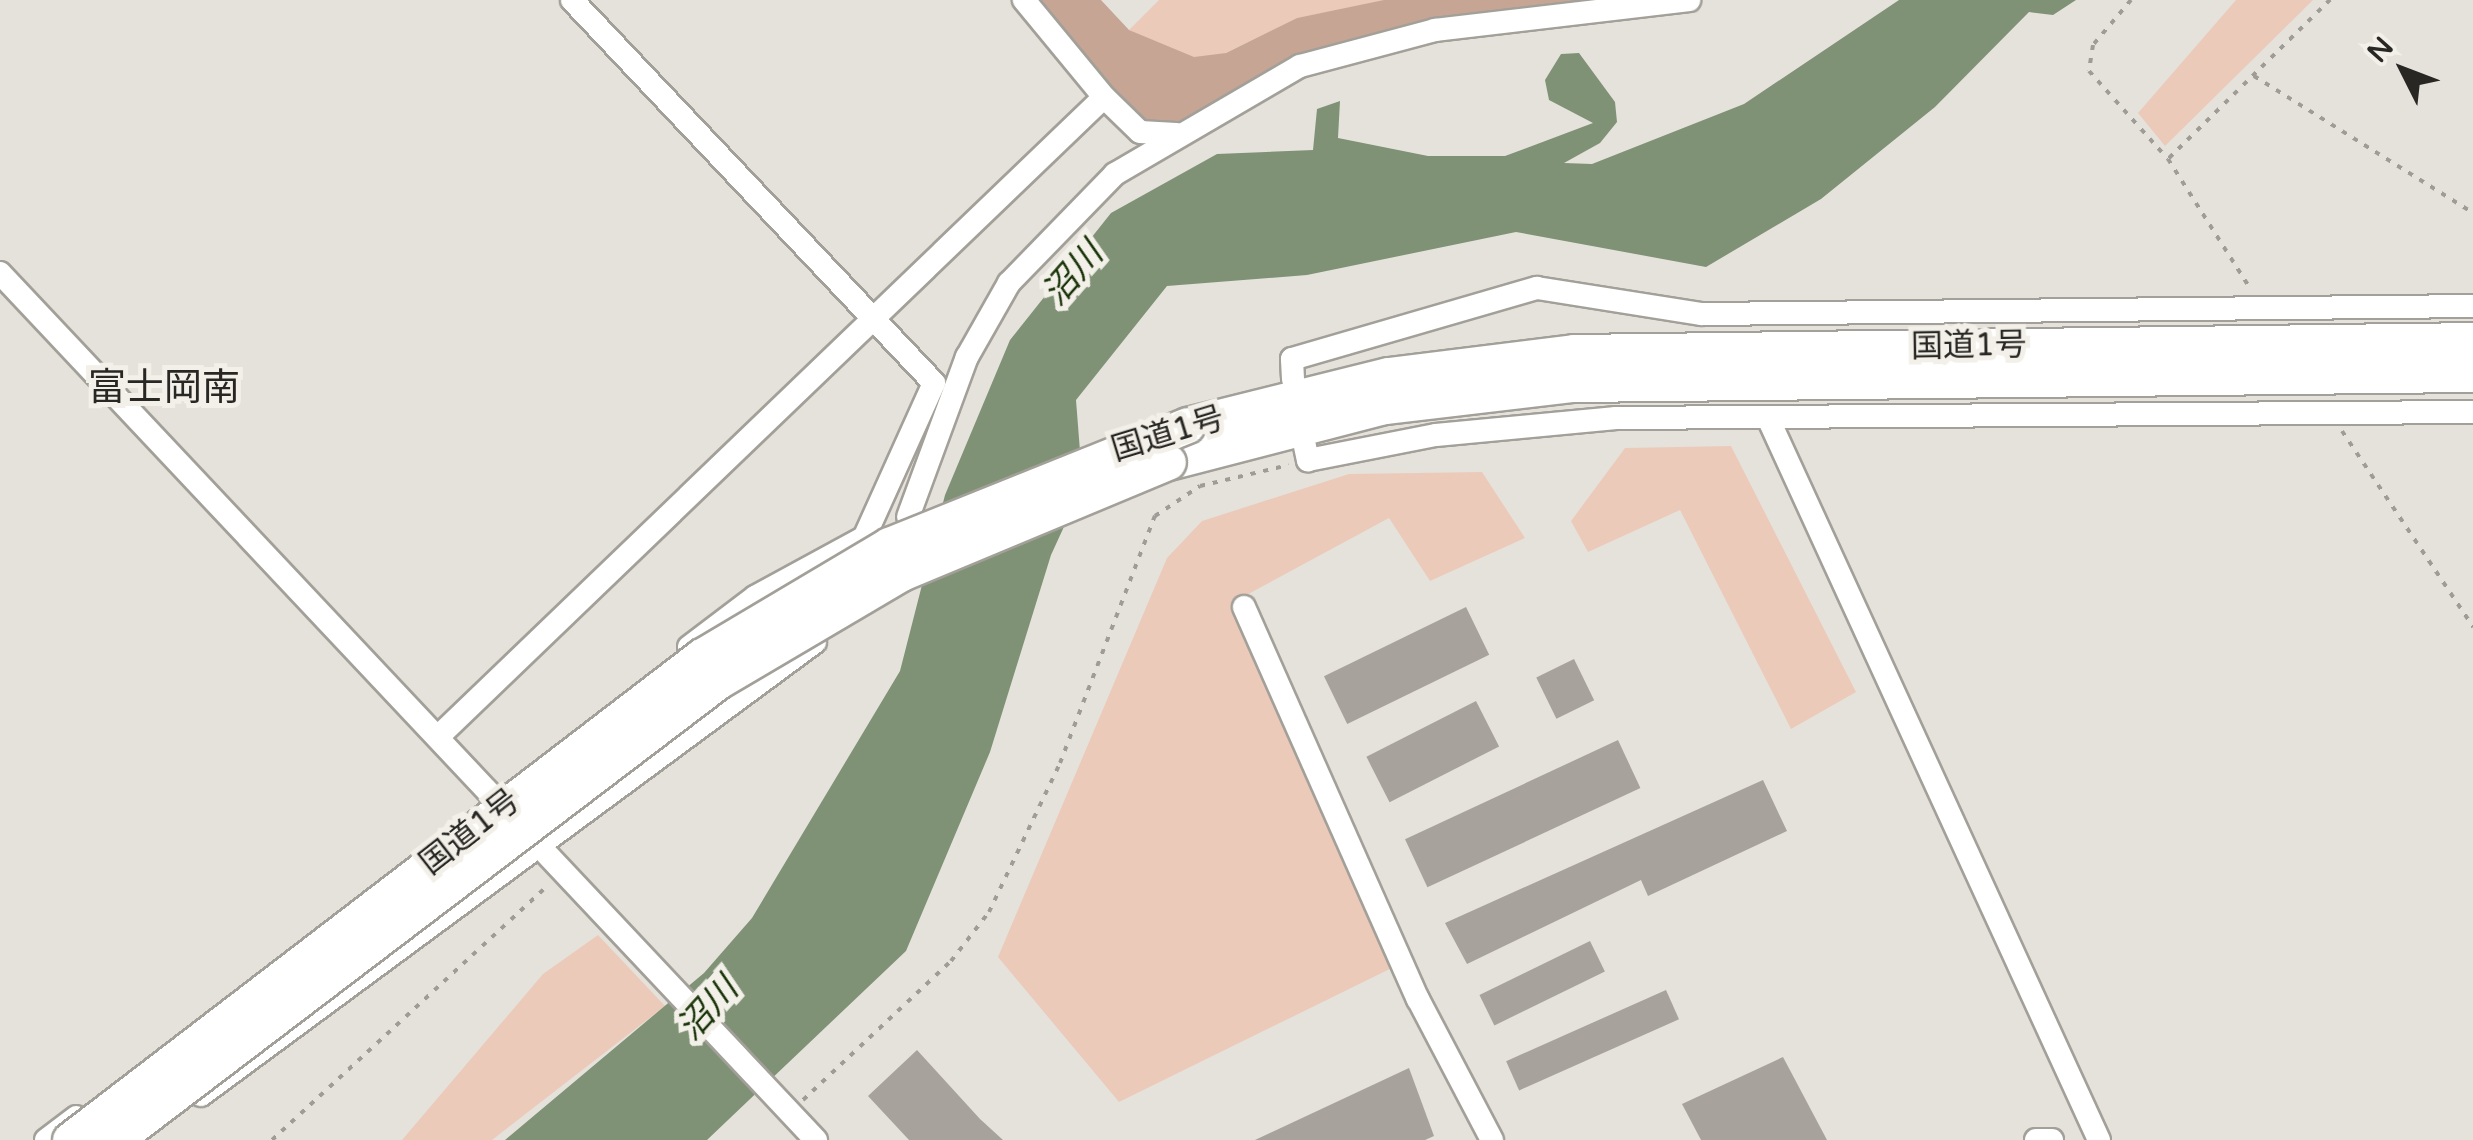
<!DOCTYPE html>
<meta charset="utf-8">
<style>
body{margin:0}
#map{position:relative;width:2473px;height:1140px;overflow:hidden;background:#e5e2db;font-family:"Varela Round","Noto Sans JP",sans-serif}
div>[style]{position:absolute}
.green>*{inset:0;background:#eccaba}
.forest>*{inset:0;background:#c6a594}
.water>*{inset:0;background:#7f9276}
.building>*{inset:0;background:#a7a29c;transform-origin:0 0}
.path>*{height:4px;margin-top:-2px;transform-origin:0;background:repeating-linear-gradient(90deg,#9f9c97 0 5px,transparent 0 13px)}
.roads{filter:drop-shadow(2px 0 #a2a098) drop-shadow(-2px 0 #a2a098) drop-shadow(0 2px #a2a098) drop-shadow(0 -2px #a2a098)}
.minor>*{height:22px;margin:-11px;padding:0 11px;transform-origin:11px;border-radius:11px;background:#fff}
.highway>*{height:35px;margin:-17.5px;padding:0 17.5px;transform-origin:17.5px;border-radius:17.5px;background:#fff}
.bridges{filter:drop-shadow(2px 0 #a2a098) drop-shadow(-2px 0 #a2a098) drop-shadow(0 2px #a2a098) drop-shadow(0 -2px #a2a098)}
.highway-bridge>*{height:35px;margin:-17.5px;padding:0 17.5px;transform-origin:17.5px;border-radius:17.5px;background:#fff}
span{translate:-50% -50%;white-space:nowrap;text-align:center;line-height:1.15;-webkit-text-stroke:10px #f2f0e8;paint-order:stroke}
.street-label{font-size:32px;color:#282724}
.water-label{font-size:35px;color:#193308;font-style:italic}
.quarter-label{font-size:38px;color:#282724}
.north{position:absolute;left:2353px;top:20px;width:100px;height:100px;-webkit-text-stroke:8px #f2f0e8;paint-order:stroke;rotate:312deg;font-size:28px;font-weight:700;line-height:40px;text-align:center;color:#282724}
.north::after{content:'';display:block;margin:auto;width:35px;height:45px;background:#282724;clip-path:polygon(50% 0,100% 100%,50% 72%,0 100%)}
</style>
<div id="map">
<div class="green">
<i style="clip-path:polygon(1159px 0,1390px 0,1297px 18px,1197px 67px,1129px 30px)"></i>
<i style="clip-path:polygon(2236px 0,2313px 0,2165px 146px,2138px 113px)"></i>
<i style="clip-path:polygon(1731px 446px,1856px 692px,1791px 729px,1680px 510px,1588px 552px,1571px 521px,1625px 448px)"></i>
<i style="clip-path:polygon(1482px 472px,1525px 538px,1430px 581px,1389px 518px,1239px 599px,1402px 963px,1119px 1102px,998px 957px,1167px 558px,1202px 521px,1349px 474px)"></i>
<i style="clip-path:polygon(598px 935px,665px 1006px,492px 1140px,402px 1140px,543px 974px)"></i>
</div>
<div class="forest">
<i style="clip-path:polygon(1030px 0,1101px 0,1129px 30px,1194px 57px,1226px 53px,1297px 18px,1384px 0,1679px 0,1594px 8px,1292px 70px,1229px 94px,1176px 134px,1134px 126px)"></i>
</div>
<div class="water">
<i style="clip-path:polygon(1899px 0,2076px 0,2053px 15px,2029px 12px,1935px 107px,1821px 199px,1706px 267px,1516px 232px,1307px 275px,1167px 286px,1076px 400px,1081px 464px,1090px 470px,1051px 555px,990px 752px,906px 951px,707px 1140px,505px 1140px,704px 973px,752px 918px,900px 671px,945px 495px,1010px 340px,1111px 213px,1217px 154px,1313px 150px,1317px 109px,1340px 101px,1338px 138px,1428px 156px,1505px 156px,1593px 123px,1549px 100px,1545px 80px,1561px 54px,1579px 53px,1615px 102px,1617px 122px,1600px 143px,1564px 163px,1592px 164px,1744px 104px)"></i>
</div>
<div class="building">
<i style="left:1466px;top:607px;width:53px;height:158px;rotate:64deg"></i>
<i style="left:1574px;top:659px;width:46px;height:42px;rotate:64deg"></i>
<i style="left:1476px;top:701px;width:51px;height:123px;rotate:63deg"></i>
<i style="left:1618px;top:740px;width:53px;height:235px;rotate:65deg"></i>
<i style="clip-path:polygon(1763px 780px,1787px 831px,1648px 896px,1641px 880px,1467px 964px,1445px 923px)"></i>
<i style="left:1590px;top:941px;width:34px;height:123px;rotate:64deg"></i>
<i style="left:1666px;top:990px;width:32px;height:175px;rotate:66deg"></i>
<i style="clip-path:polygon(917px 1050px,980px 1119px,1003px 1140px,909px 1140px,868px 1096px)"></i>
<i style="clip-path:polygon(1783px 1057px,1827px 1140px,1701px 1140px,1682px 1104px)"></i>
<i style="clip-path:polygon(1409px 1068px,1434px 1136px,1425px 1140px,1255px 1140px)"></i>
</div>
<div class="path">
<i style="left:2131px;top:0;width:59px;rotate:130.2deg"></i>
<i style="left:2093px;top:45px;width:26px;rotate:99deg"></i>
<i style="left:2089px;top:71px;width:118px;rotate:48.1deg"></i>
<i style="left:2168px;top:159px;width:153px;rotate:57.6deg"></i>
<i style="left:2254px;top:76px;width:258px;rotate:32deg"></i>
<i style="left:2169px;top:158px;width:226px;rotate:-44.5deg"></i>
<i style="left:2342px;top:431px;width:236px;rotate:56.2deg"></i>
<i style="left:803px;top:1100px;width:203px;rotate:-43.2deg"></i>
<i style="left:951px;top:961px;width:62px;rotate:-52.2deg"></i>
<i style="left:989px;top:912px;width:165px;rotate:-64.5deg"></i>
<i style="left:1060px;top:763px;width:265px;rotate:-69deg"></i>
<i style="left:1155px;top:516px;width:54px;rotate:-33.7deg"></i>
<i style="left:1200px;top:486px;width:91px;rotate:-13.3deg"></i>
<i style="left:272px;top:1140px;width:376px;rotate:-42.7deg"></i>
</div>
<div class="roads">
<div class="minor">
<i style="left:572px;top:0;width:527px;rotate:46.61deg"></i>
<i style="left:934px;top:383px;width:204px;rotate:114.3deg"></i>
<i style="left:1104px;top:97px;width:50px;rotate:44.2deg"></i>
<i style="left:1140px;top:132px;width:36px;rotate:3deg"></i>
<i style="left:0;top:273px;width:1191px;rotate:46.74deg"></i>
<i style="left:1293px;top:379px;width:20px;rotate:-93deg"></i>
<i style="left:1292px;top:359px;width:255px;rotate:-16.2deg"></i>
<i style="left:1537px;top:288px;width:167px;rotate:9deg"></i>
<i style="left:1702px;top:314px;width:771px;rotate:-0.59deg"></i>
<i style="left:1768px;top:418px;width:794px;rotate:65.37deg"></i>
<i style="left:1303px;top:437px;width:24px;rotate:78deg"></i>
<i style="left:1308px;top:460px;width:130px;rotate:-11.1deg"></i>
<i style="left:1436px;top:435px;width:181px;rotate:-5.4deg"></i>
<i style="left:1616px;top:418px;width:857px;rotate:-0.4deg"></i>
<i style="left:908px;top:517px;width:171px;rotate:-69.8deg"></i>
<i style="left:967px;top:357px;width:85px;rotate:-60.4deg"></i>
<i style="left:1009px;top:283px;width:152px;rotate:-45.8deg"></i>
<i style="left:1115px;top:174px;width:214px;rotate:-30.3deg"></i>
<i style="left:1300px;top:66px;width:140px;rotate:-14.9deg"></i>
<i style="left:1435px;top:30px;width:256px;rotate:-6.7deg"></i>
<i style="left:1244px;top:607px;width:429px;rotate:66.1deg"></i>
<i style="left:1418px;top:999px;width:159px;rotate:62.3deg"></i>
<i style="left:689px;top:647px;width:83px;rotate:-37.1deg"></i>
<i style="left:755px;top:597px;width:123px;rotate:-28.6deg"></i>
<i style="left:441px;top:734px;width:919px;rotate:-43.85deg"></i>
<i style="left:1104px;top:97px;width:126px;rotate:-129.5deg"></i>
<i style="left:201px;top:1095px;width:763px;rotate:-36.42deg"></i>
<i style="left:46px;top:1140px;width:38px;rotate:-37deg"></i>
<i style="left:2036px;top:1140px;width:16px"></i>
</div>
<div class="highway">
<i style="left:1187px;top:425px;width:207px;rotate:-14deg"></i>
<i style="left:1388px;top:375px;width:187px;rotate:-7deg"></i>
<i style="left:1574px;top:352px;width:899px;rotate:-0.76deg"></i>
<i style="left:1168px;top:462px;width:224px;rotate:-14.5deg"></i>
<i style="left:1385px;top:406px;width:189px;rotate:-6.7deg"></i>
<i style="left:1573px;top:384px;width:900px;rotate:-0.64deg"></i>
</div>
</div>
<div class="bridges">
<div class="highway-bridge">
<i style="left:70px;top:1140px;width:796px;rotate:-37.45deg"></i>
<i style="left:702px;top:656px;width:217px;rotate:-30.7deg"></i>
<i style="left:889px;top:545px;width:321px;rotate:-21.9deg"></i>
<i style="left:114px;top:1140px;width:759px;rotate:-37.23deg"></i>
<i style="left:718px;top:681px;width:212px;rotate:-30.5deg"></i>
<i style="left:901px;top:573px;width:289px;rotate:-22.6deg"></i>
</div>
</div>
<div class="street-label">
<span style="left:1969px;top:346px;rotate:-1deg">国道1号</span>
<span style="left:1168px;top:434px;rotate:-17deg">国道1号</span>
<span style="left:470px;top:832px;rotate:-38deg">国道1号</span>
</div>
<div class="water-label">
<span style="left:1073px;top:274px;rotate:-49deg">沼川</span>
<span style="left:708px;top:1009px;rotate:-48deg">沼川</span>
</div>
<div class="quarter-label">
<span style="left:164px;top:389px">富士岡南</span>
</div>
<div class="north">N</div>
</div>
